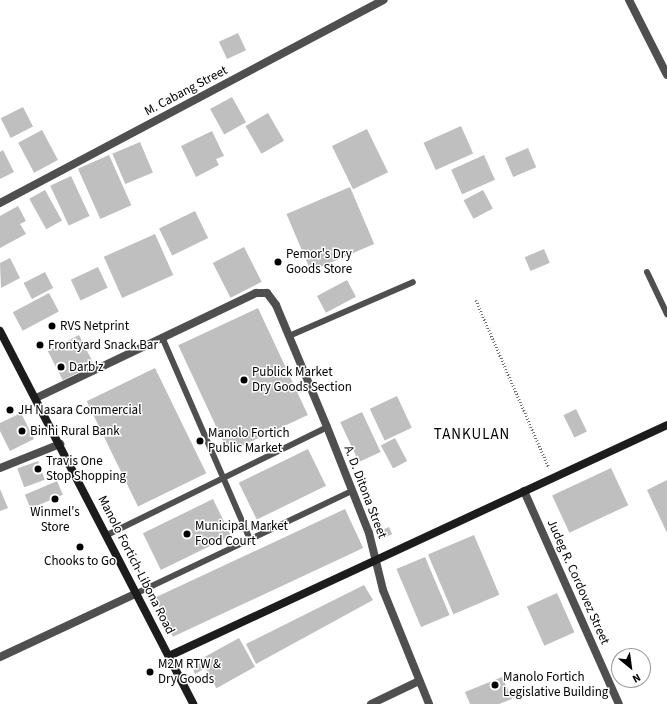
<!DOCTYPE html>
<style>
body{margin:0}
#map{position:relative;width:667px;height:704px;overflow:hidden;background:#fff;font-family:"Source Sans 3",sans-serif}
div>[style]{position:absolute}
.building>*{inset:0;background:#bfbfbf;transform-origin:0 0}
.path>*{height:2.5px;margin-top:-1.25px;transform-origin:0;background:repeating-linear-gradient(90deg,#717171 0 1px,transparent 0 3px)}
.lane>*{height:6px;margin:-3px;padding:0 3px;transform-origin:3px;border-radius:3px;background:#4f4f4f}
.street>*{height:8px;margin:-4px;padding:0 4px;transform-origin:4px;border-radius:4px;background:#4f4f4f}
.secondary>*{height:8px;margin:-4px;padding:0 4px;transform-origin:4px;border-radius:4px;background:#1c1c1c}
.dots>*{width:11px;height:11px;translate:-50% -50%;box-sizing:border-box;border:2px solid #fff;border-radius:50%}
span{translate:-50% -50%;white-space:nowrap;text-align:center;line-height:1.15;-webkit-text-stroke:3px #fff;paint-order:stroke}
.street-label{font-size:13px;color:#000}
.poi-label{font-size:13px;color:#000}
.left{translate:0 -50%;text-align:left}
.quarter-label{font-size:15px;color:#000;letter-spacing:1px}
.north{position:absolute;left:611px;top:648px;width:40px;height:40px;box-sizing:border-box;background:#fff;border:1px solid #999;border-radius:50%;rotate:151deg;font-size:11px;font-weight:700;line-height:16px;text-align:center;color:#000}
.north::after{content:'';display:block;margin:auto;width:14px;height:18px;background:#000;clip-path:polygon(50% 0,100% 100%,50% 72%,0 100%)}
</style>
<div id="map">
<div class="building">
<i style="left:238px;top:33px;width:19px;height:21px;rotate:65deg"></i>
<i style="left:232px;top:97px;width:29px;height:25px;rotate:61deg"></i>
<i style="left:23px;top:107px;width:22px;height:25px;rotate:63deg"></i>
<i style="left:268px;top:113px;width:32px;height:26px;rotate:60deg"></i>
<i style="left:461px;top:126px;width:30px;height:41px;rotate:66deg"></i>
<i style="left:367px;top:129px;width:48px;height:39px;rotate:64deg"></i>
<i style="left:42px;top:130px;width:34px;height:27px;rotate:62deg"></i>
<i style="clip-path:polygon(212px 131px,224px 156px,216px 159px,219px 165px,196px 177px,181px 146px)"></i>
<i style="left:140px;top:142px;width:33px;height:30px;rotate:67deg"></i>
<i style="left:528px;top:148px;width:21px;height:25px;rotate:67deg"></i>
<i style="clip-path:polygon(3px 150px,14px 172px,0 179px,0 152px)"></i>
<i style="left:109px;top:155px;width:55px;height:34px;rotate:66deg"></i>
<i style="left:484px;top:155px;width:27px;height:36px;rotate:66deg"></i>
<i style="left:71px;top:176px;width:44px;height:23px;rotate:65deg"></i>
<i style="left:350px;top:187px;width:62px;height:69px;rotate:67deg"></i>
<i style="left:45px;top:190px;width:35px;height:18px;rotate:61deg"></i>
<i style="left:483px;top:190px;width:21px;height:22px;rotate:62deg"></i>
<i style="clip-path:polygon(18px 206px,26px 221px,20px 224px,26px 234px,0 248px,0 216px)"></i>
<i style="left:195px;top:211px;width:30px;height:40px;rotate:64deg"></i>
<i style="left:155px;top:234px;width:45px;height:56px;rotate:66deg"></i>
<i style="left:244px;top:247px;width:39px;height:35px;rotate:63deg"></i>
<i style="left:544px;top:249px;width:15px;height:21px;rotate:67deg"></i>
<i style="clip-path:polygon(10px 258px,20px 278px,1px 288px,0 263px)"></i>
<i style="left:98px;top:267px;width:23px;height:30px;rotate:65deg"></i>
<i style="left:45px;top:272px;width:18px;height:24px;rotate:63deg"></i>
<i style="left:347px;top:280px;width:19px;height:34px;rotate:62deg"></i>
<i style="left:49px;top:293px;width:21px;height:41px;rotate:62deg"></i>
<i style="left:258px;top:308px;width:118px;height:88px;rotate:65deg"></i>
<i style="left:79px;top:335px;width:33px;height:35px;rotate:63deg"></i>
<i style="left:155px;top:368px;width:117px;height:76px;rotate:64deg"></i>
<i style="left:397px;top:396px;width:35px;height:30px;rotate:65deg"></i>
<i style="left:576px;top:409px;width:25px;height:14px;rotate:64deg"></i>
<i style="left:362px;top:412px;width:44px;height:24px;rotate:65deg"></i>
<i style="clip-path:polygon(21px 413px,34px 439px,10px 451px,0 431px,0 423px)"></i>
<i style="left:395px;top:438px;width:26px;height:16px;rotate:62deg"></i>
<i style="left:308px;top:449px;width:41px;height:77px;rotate:64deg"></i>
<i style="left:38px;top:461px;width:20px;height:22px;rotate:70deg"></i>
<i style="left:611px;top:468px;width:41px;height:65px;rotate:65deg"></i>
<i style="clip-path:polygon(667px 480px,667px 533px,647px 490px)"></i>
<i style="left:57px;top:481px;width:15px;height:35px;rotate:67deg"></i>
<i style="clip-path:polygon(0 489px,8px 508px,0 511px)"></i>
<i style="left:213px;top:499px;width:41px;height:78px;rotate:64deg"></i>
<i style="left:345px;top:509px;width:43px;height:210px;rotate:65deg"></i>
<i style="left:389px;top:527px;width:8px;height:10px;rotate:67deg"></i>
<i style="left:474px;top:535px;width:65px;height:50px;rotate:67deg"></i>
<i style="left:425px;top:557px;width:63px;height:31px;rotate:67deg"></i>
<i style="clip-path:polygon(364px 585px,373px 600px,256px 664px,246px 644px)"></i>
<i style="left:557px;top:593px;width:43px;height:33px;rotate:66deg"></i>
<i style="left:239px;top:638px;width:33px;height:44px;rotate:61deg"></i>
<i style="clip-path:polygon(201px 663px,204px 669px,195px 674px,192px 667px)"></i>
<i style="clip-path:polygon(502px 677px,512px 699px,499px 704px,470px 704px,465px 692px)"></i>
</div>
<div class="path">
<i style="left:476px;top:300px;width:183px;rotate:66.5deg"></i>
</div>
<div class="lane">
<i style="left:647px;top:272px;width:47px;rotate:64.5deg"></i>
<i style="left:289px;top:336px;width:135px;rotate:-23.5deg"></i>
<i style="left:162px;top:337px;width:220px;rotate:66.5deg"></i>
<i style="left:107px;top:535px;width:245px;rotate:-26.1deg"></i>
<i style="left:137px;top:593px;width:238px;rotate:-25.4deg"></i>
</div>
<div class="street">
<i style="left:629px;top:0;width:84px;rotate:63.1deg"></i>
<i style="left:0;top:203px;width:434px;rotate:-27.9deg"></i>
<i style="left:36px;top:398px;width:244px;rotate:-25.5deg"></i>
<i style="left:256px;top:293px;width:11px"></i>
<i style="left:267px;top:293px;width:15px;rotate:53deg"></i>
<i style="left:276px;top:305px;width:132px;rotate:67.3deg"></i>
<i style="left:327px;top:427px;width:114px;rotate:68.4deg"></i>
<i style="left:369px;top:533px;width:59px;rotate:76.2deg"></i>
<i style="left:383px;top:590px;width:123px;rotate:68deg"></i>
<i style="left:0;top:468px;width:65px;rotate:-21.8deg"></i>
<i style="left:524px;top:491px;width:233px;rotate:66deg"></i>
<i style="left:0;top:657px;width:151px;rotate:-25deg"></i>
<i style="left:371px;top:704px;width:53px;rotate:-25.6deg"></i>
</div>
<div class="secondary">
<i style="left:0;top:331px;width:420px;rotate:62.6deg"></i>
<i style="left:169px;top:656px;width:549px;rotate:-24.88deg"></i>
</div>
<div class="dots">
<i style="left:278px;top:262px;background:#000"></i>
<i style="left:52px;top:326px;background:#000"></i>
<i style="left:40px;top:345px;background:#000"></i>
<i style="left:61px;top:367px;background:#000"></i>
<i style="left:244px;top:380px;background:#000"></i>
<i style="left:10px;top:410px;background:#000"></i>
<i style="left:22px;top:431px;background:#000"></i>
<i style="left:200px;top:441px;background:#000"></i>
<i style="left:38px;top:469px;background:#000"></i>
<i style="left:55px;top:499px;background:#000"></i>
<i style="left:187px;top:534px;background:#000"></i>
<i style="left:80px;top:547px;background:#000"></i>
<i style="left:150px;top:672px;background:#000"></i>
<i style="left:495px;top:685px;background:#000"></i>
</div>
<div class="street-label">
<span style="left:186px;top:91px;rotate:-28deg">M. Cabang Street</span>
<span style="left:365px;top:492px;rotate:69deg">A. D. Ditona Street</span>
<span style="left:136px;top:565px;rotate:63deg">Manolo Fortich-Libona Road</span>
<span style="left:578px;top:582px;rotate:66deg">Judeg R. Cordovez Street</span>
</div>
<div class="poi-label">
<span class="left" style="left:286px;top:262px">Pemor's Dry<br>Goods Store</span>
<span class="left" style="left:60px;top:326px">RVS Netprint</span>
<span class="left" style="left:48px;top:345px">Frontyard Snack Bar</span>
<span class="left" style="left:69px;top:367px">Darb'z</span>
<span class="left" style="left:252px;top:380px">Publick Market<br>Dry Goods Section</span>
<span class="left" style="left:18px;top:410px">JH Nasara Commercial</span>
<span class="left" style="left:30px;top:431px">Binhi Rural Bank</span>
<span class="left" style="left:208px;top:441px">Manolo Fortich<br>Public Market</span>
<span class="left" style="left:46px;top:469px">Travis One<br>Stop Shopping</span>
<span style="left:55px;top:520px">Winmel's<br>Store</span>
<span class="left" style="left:195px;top:534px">Municipal Market<br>Food Court</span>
<span style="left:80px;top:561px">Chooks to Go</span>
<span class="left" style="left:158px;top:672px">M2M RTW &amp;<br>Dry Goods</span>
<span class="left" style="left:503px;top:685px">Manolo Fortich<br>Legislative Building</span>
</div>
<div class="quarter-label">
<span style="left:472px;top:435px">TANKULAN</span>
</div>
<div class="north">N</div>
</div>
